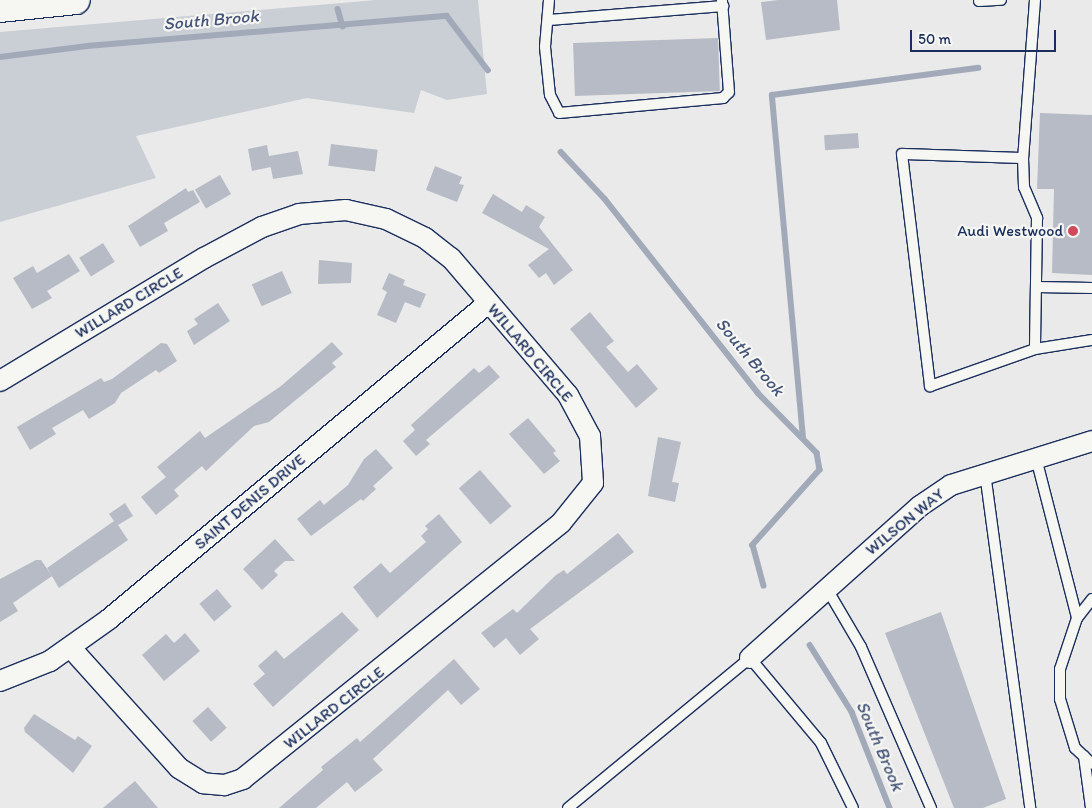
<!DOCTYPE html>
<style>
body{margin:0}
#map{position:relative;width:1092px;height:808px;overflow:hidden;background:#e9eae9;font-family:Itim,sans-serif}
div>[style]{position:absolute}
.green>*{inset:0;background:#caced5}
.stream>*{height:5.5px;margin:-2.75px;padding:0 2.75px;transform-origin:2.75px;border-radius:2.75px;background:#a2aaba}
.building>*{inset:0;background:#b6bbc6;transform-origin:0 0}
.roads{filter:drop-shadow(1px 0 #1b2f5e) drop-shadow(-1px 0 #1b2f5e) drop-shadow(0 1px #1b2f5e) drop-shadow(0 -1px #1b2f5e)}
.service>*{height:10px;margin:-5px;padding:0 5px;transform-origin:5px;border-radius:5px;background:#f6f6f2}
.minor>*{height:20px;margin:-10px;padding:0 10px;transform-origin:10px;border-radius:10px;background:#f6f6f2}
.primary>*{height:28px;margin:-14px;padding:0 14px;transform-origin:14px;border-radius:14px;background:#f6f6f2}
.dots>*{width:14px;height:14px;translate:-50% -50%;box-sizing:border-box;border:2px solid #f6f6f2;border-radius:50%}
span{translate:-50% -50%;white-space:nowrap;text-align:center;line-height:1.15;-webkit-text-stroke:4.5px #f6f6f2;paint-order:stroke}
.poi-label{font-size:16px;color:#1b2f5e}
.right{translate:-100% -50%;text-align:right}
.street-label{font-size:16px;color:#1b2f5e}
.water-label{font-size:18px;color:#44547a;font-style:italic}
.scale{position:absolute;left:910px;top:30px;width:146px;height:22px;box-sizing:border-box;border:2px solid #1b2f5e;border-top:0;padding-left:6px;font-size:15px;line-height:18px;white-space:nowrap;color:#1b2f5e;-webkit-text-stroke:4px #f6f6f2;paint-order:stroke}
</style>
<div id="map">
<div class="green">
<i style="clip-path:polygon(376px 0,478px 0,487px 94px,447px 100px,421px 90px,414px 113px,307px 98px,136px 136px,156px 178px,0 222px,0 32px)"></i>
</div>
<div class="stream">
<i style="left:338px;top:9px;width:18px;rotate:74deg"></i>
<i style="left:0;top:57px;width:88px;rotate:-7.2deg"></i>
<i style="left:87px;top:46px;width:361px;rotate:-4.8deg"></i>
<i style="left:447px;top:16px;width:68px;rotate:52.8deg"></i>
<i style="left:561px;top:152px;width:64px;rotate:46.9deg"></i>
<i style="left:605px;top:199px;width:247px;rotate:51.7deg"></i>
<i style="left:758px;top:393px;width:84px;rotate:45.5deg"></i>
<i style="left:817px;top:453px;width:17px;rotate:80deg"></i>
<i style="left:820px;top:470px;width:101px;rotate:131.8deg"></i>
<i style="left:753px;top:545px;width:42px;rotate:75deg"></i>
<i style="left:803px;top:438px;width:344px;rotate:-95.2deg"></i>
<i style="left:772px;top:95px;width:208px;rotate:-7.5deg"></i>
<i style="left:810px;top:645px;width:79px;rotate:57.9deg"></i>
<i style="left:852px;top:712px;width:103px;rotate:68.4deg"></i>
</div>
<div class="building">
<i style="clip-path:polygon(778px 0,837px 0,840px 30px,766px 40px,761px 2px)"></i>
<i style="left:718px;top:38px;width:53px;height:145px;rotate:88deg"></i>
<i style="clip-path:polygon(1040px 113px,1092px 115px,1092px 275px,1052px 273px,1054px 189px,1037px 189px)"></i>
<i style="left:858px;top:133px;width:15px;height:34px;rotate:86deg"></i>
<i style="left:331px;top:144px;width:47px;height:22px;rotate:7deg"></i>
<i style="clip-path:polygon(267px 145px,269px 156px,298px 151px,303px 174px,273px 179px,269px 158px,271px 167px,252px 171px,248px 149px)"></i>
<i style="clip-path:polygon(435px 166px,462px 177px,459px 184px,464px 185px,457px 202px,426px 190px)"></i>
<i style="left:220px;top:175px;width:22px;height:29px;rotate:60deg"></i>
<i style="clip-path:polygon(186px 188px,188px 192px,193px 190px,200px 202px,164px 223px,168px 231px,140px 247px,128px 226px)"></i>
<i style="clip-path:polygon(493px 194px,522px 212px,526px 205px,545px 217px,539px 227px,573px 270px,554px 285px,546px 273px,539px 278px,528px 265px,549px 249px,482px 213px)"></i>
<i style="left:103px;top:243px;width:22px;height:28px;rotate:58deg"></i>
<i style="clip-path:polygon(69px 254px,80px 271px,47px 291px,52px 298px,32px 309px,13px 278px,33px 266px,37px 273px)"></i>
<i style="clip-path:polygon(319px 260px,352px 263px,351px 283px,318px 284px)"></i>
<i style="left:282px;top:271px;width:24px;height:33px;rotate:66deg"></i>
<i style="clip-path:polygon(389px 273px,405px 280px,403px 285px,426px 294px,420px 308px,405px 302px,396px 323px,377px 315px,387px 292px,382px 289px)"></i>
<i style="clip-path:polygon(218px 303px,230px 321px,194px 345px,187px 331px,198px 324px,194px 319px)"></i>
<i style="clip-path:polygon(590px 312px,614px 341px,606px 347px,628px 372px,637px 364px,658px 389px,636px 408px,570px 329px)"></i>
<i style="clip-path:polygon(332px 342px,343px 354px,332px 363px,336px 367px,269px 422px,254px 426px,206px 471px,202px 466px,174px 490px,179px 496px,156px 515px,141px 497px,166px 477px,157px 467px,200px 431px,205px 438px,281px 386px)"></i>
<i style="clip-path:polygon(161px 343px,167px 344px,177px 361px,159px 373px,156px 370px,121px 393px,115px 403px,89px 419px,83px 410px,52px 428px,56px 434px,30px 450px,17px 427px,101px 378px,104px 382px,112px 379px)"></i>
<i style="clip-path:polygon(489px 365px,500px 377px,426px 440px,430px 444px,416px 456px,403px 441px,415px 430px,411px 425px,474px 368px,479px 373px)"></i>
<i style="clip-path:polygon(528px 418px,556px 451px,553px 453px,560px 461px,544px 474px,509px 434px)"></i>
<i style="clip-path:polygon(658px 437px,681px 442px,672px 482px,679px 483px,675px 502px,648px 496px)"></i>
<i style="clip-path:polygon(376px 449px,393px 468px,373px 486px,376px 489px,363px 501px,361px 499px,311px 536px,297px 519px,320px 500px,324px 505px,348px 485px,364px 459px)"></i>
<i style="left:480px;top:470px;width:48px;height:28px;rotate:49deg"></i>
<i style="clip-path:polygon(125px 503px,133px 516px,118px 525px,128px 540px,59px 588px,47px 568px,114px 521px,109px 514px)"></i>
<i style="clip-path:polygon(439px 514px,462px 542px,377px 618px,353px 587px,381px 563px,390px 573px,426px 542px,421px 536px,428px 529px,425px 526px)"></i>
<i style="clip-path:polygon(618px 533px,634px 552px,530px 629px,539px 639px,520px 655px,506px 638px,494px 648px,481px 633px,513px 609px,517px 613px,556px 575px,564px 570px,567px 574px)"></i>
<i style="clip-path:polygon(275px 539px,295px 561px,285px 561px,274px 571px,278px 575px,262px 590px,243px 569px)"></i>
<i style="clip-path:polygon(36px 560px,41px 560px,52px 576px,13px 603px,18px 611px,0 622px,0 579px)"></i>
<i style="left:217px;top:589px;width:23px;height:23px;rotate:50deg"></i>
<i style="clip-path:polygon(342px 612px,359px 630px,273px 707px,253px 684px,265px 674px,258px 666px,276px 650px,284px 659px)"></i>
<i style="clip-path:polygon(941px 612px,1006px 799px,983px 808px,954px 808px,885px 633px)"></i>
<i style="clip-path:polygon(185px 633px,200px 651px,164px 681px,142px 655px,166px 634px,174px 643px)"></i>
<i style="clip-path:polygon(454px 659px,480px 689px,461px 705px,448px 690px,373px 759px,383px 770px,355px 792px,347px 782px,316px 808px,279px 808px,323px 770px,321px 767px,357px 738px,360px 742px)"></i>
<i style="left:208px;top:707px;width:28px;height:21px;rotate:48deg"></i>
<i style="clip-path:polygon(34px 714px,75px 740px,78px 736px,92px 746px,73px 773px,25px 732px,24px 728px)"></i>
<i style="clip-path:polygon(135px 781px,158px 808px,103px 808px,123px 791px)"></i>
</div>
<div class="roads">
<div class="service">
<i style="left:549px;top:0;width:47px;rotate:94.9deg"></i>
<i style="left:545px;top:47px;width:48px;rotate:84.1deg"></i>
<i style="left:550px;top:95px;width:20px;rotate:63deg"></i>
<i style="left:559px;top:113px;width:165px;rotate:-5.2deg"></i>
<i style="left:723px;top:98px;width:8px;rotate:-45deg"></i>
<i style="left:729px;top:92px;width:92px;rotate:-94.4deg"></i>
<i style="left:1035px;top:0;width:158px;rotate:94.3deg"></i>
<i style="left:1023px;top:158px;width:29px;rotate:88deg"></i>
<i style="left:1024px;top:187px;width:34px;rotate:67deg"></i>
<i style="left:1037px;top:218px;width:131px;rotate:90.9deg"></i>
<i style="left:1035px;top:349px;width:58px;rotate:-9deg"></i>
<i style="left:979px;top:1px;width:22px;rotate:-3deg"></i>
<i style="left:549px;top:20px;width:175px;rotate:-4.6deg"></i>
<i style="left:1023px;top:158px;width:121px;rotate:-178.1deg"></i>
<i style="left:902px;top:154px;width:234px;rotate:83.1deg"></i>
<i style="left:930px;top:386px;width:111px;rotate:-19.4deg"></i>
<i style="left:1036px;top:287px;width:56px;rotate:1deg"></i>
<i style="left:1036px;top:458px;width:165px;rotate:75.6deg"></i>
<i style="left:985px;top:473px;width:338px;rotate:82.3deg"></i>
<i style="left:827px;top:589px;width:67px;rotate:59.6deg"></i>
<i style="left:861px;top:647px;width:176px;rotate:66.5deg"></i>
<i style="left:1092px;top:599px;width:24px;rotate:128deg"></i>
<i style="left:1077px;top:618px;width:54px;rotate:108.4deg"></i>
<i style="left:1060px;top:669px;width:30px;rotate:90deg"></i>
<i style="left:1060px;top:699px;width:51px;rotate:73deg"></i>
<i style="left:1075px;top:748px;width:23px;rotate:43deg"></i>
<i style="left:1084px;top:756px;width:52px;rotate:82.3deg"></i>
<i style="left:568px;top:808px;width:236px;rotate:-39.5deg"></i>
<i style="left:750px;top:658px;width:111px;rotate:50.1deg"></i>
<i style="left:821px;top:743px;width:72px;rotate:63.8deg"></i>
</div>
<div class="minor">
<i style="left:0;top:381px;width:238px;rotate:-31.1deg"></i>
<i style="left:204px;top:258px;width:66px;rotate:-28.1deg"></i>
<i style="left:262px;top:227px;width:39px;rotate:-19deg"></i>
<i style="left:299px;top:214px;width:47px;rotate:-4.9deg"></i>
<i style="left:346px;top:210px;width:41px;rotate:12.7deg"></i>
<i style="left:386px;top:219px;width:43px;rotate:26deg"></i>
<i style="left:425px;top:238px;width:33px;rotate:38deg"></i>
<i style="left:451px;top:258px;width:180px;rotate:49.5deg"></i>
<i style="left:568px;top:395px;width:47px;rotate:61.8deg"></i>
<i style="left:590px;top:436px;width:47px;rotate:86.3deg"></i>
<i style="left:593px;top:483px;width:51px;rotate:128.7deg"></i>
<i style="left:561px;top:523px;width:408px;rotate:141.2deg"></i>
<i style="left:243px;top:779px;width:20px;rotate:162deg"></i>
<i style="left:224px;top:785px;width:21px;rotate:-175deg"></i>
<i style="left:203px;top:783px;width:28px;rotate:-148deg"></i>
<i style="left:179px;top:768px;width:161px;rotate:-132deg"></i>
<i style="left:750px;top:658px;width:228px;rotate:-41.8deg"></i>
<i style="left:920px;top:506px;width:37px;rotate:-34deg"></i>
<i style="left:951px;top:485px;width:148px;rotate:-17.3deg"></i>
<i style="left:0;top:681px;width:54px;rotate:-21.8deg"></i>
<i style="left:50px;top:661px;width:72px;rotate:-35.4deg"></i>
<i style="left:109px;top:619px;width:493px;rotate:-39.8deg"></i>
</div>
<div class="primary">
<i style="left:0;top:8px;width:76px;rotate:-6deg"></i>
</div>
</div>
<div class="dots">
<i style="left:1073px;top:231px;background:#d1495b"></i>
</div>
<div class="poi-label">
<span class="right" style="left:1063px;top:231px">Audi Westwood</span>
</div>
<div class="street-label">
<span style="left:129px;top:303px;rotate:-31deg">WILLARD CIRCLE</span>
<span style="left:530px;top:353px;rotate:50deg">WILLARD CIRCLE</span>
<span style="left:250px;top:502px;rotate:-40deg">SAINT DENIS DRIVE</span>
<span style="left:905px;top:522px;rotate:-39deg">WILSON WAY</span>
<span style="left:334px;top:708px;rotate:-38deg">WILLARD CIRCLE</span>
</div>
<div class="water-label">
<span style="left:211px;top:20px;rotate:-5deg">South Brook</span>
<span style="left:750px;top:357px;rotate:50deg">South Brook</span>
<span style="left:880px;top:746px;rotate:67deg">South Brook</span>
</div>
<div class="scale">50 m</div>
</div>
